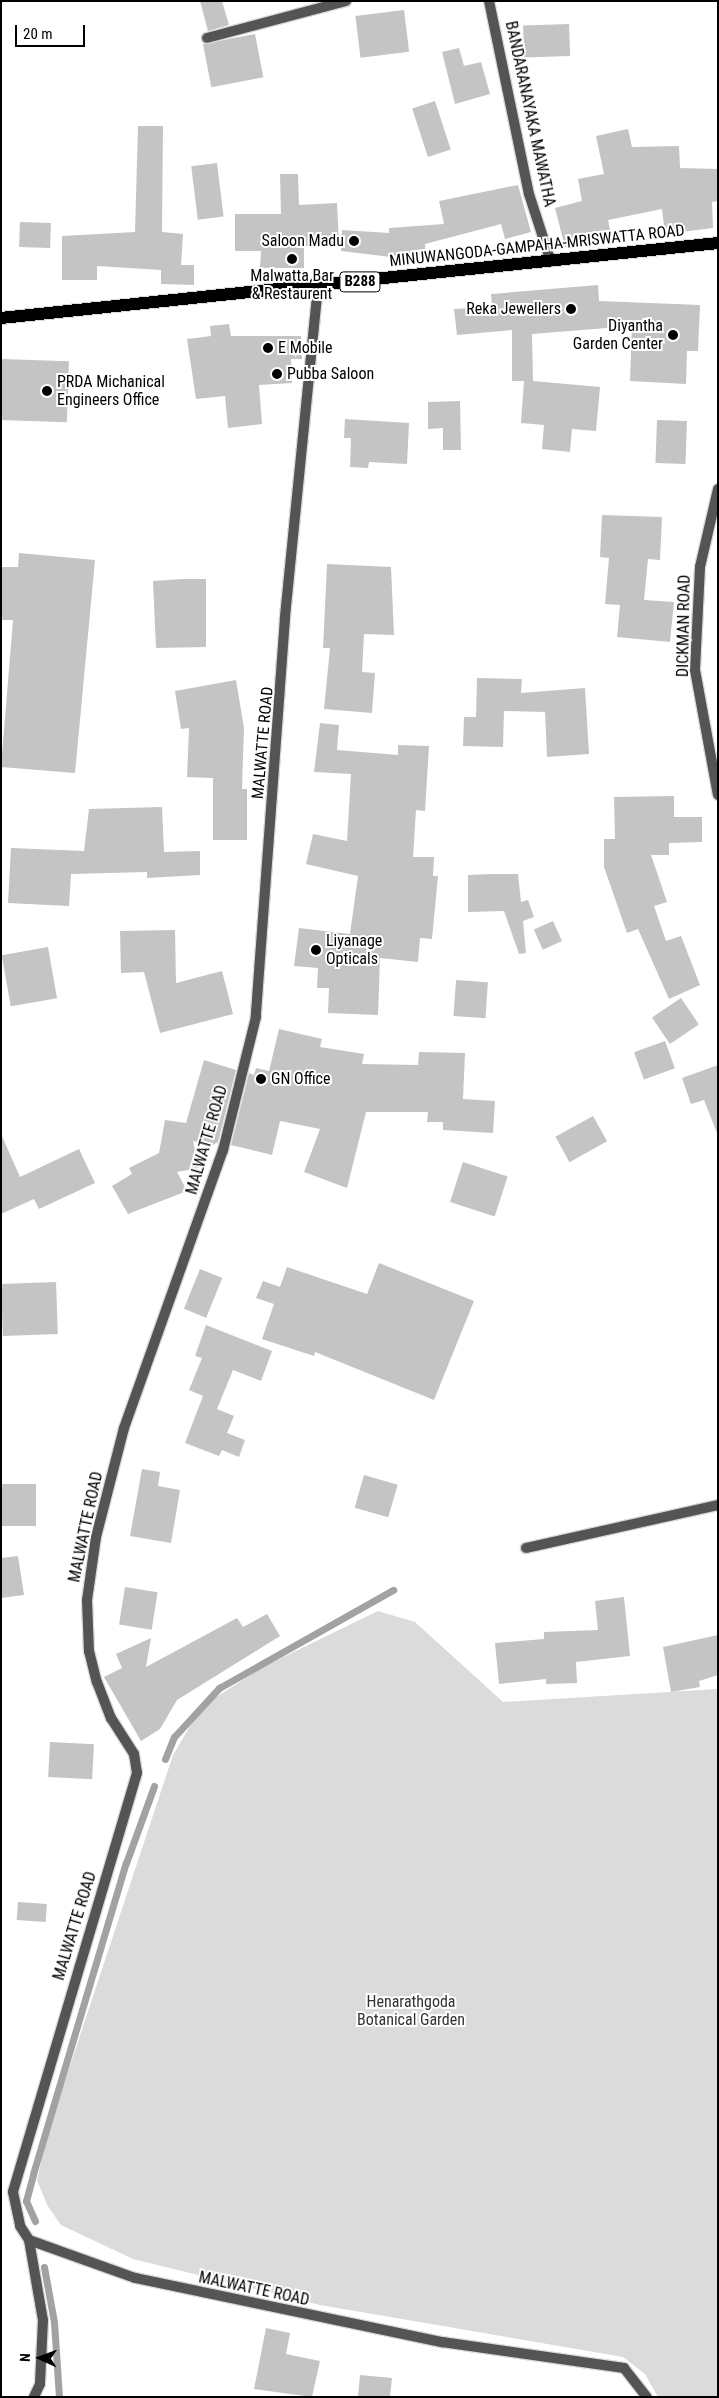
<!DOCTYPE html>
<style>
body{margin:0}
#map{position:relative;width:719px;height:2398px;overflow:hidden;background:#fff;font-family:"Roboto Condensed",sans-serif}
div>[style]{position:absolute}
.green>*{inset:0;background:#dbdbdb}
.stream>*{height:7px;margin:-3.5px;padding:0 3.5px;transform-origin:3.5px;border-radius:3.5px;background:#a2a2a2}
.building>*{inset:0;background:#c4c4c4;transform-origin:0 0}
.roads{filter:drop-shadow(1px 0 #dbdbdb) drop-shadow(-1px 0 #dbdbdb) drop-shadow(0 1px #dbdbdb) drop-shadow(0 -1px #dbdbdb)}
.minor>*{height:10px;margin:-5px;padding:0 5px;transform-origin:5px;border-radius:5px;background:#545454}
.tertiary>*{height:10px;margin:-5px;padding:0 5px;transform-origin:5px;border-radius:5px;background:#545454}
.primary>*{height:12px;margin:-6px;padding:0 6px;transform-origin:6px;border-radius:6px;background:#000}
.dots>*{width:14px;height:14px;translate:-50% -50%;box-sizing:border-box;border:2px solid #fff;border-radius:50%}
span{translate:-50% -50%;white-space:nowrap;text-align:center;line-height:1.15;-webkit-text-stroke:4px #fff;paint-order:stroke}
.shield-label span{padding:1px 4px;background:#fff;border:1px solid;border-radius:4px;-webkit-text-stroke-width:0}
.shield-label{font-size:15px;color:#000;font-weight:700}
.street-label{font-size:16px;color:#000}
.poi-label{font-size:16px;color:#000}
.right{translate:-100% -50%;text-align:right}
.left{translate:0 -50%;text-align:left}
.park-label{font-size:16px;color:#323232}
.frame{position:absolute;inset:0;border:2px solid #000;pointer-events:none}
.north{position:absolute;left:15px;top:2333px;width:50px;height:50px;-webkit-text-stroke:4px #fff;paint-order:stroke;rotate:272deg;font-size:14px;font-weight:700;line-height:20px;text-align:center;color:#000}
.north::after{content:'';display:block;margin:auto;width:18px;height:22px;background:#000;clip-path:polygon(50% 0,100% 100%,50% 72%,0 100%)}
.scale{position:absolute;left:15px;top:25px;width:70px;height:22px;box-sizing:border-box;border:2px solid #000;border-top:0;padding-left:6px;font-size:15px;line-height:18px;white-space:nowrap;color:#000;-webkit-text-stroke:4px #fff;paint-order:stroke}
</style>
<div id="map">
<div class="green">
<i style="clip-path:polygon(378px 1611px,415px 1622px,503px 1702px,718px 1689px,718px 2397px,658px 2397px,645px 2374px,623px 2357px,320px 2305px,133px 2259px,61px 2225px,47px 2205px,37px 2180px,48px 2132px,173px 1755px,202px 1706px,265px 1666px)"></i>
</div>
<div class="stream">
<i style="left:165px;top:1759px;width:24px;rotate:-68deg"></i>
<i style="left:174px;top:1737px;width:67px;rotate:-47.4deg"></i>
<i style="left:219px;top:1688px;width:200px;rotate:-29.4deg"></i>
<i style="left:35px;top:2221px;width:22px;rotate:-114deg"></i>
<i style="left:26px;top:2201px;width:28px;rotate:-75deg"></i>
<i style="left:33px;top:2174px;width:325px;rotate:-73.4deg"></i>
<i style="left:126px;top:1863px;width:82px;rotate:-70deg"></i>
<i style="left:44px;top:2267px;width:56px;rotate:79.7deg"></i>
<i style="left:54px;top:2322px;width:75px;rotate:86.2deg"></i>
</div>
<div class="building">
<i style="clip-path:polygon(200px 1px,222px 1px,229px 25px,208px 31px)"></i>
<i style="left:404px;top:10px;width:42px;height:49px;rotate:83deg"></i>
<i style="left:569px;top:24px;width:32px;height:46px;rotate:88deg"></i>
<i style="left:255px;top:34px;width:44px;height:53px;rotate:79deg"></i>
<i style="clip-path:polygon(459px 48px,464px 66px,481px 62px,490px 94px,455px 104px,442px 52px)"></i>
<i style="left:435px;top:101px;width:51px;height:24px;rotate:72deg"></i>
<i style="clip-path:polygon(138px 126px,163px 126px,162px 232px,183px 234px,181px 265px,194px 265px,194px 285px,161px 284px,161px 270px,97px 266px,97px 280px,62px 280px,62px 236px,135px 232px)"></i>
<i style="clip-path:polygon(628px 129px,632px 147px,679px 146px,680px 168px,718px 169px,718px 201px,712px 202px,713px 228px,665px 234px,662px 209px,608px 220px,612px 240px,565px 247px,555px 208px,582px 201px,578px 179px,604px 174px,596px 136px)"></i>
<i style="left:217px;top:163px;width:54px;height:26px;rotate:83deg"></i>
<i style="clip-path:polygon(280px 174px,298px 174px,299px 205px,337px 203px,339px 245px,304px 246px,304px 268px,260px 268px,261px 251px,235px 251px,235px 214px,281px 214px)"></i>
<i style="clip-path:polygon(518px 185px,531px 232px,505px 239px,501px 224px,425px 244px,426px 255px,391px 257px,341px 251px,342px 230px,389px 233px,389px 228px,444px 224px,439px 201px)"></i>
<i style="left:20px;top:222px;width:31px;height:25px;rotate:2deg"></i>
<i style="clip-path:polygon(598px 285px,599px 301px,700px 305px,698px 351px,687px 351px,686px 384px,630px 381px,632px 326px,532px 334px,533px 381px,600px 387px,596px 431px,572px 429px,570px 452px,542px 449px,544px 425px,521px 423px,524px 381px,512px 381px,512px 330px,457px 335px,454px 309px,492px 307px,491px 294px)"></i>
<i style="clip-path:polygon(229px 324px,231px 336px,301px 336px,302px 359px,291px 359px,292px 383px,259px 385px,262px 424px,228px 428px,225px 396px,196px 399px,187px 339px,211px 336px,210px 326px)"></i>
<i style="left:1px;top:359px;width:68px;height:61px;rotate:2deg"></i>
<i style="clip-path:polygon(460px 401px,461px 450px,443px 450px,443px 428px,428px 429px,428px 402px)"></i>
<i style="clip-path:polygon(345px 419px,409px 423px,407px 464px,369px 462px,368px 468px,350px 467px,351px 438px,344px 438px)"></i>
<i style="left:657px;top:420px;width:30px;height:43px;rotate:2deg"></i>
<i style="clip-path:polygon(602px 515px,662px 517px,660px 560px,648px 559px,644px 600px,674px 602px,670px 642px,617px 637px,620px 605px,605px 604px,609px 558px,600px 557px)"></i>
<i style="clip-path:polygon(19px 553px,95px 560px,75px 773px,1px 767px,13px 620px,1px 620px,1px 567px,18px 567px)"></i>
<i style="clip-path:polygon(327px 564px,391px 567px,394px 635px,364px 634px,362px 672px,375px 673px,372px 713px,324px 709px,330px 648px,323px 648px)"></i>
<i style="clip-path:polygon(183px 579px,206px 579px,206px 647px,156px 648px,153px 581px)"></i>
<i style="clip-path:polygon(477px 678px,522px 679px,521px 693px,585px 688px,589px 754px,547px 757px,545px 712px,504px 711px,503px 747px,463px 746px,464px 717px,476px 717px)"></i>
<i style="clip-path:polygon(236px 680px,244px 728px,242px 789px,247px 789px,247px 840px,213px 840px,213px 778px,187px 777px,189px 728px,181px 729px,175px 691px)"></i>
<i style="clip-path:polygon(320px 723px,339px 725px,337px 750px,398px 755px,398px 745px,429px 746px,425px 811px,416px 810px,413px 857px,434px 857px,433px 876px,438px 876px,432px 939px,420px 938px,418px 962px,380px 958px,378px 1015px,328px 1013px,329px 988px,317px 988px,318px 968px,294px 966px,299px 928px,350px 934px,358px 876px,306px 864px,313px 834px,347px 841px,351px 774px,314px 772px)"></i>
<i style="clip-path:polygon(674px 796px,674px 817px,702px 817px,702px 842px,669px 843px,669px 855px,651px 855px,667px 902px,654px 906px,666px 941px,681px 936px,700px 985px,669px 999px,638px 929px,627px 933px,604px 867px,604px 839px,615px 839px,614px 797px)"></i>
<i style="clip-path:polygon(162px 807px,164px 852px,200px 851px,200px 875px,147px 878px,147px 872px,71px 874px,69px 906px,8px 903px,11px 848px,84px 851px,89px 809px)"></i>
<i style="clip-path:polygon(492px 874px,518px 874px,521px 902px,528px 900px,534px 917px,523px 921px,526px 953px,519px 954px,504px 911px,468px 912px,468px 875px)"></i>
<i style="left:553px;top:921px;width:22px;height:21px;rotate:66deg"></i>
<i style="clip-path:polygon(175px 930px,176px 983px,222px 971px,233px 1014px,160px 1033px,144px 972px,121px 973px,120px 931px)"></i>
<i style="left:48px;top:947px;width:52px;height:47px;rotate:80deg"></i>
<i style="left:456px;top:980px;width:32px;height:36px;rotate:4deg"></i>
<i style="left:681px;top:998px;width:32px;height:35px;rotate:56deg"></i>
<i style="clip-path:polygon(279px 1029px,322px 1039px,320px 1047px,364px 1054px,362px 1064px,418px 1065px,419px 1052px,465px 1053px,463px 1099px,495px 1101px,493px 1133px,443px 1130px,443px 1122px,427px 1122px,428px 1112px,366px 1112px,347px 1188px,304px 1172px,320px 1129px,280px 1121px,272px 1155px,231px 1145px,249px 1073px,254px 1075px,256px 1068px,269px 1071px)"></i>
<i style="left:665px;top:1041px;width:29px;height:33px;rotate:70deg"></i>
<i style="clip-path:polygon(204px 1060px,236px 1070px,218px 1142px,213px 1145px,193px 1141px,199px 1168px,177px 1172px,187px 1191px,128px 1214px,112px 1186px,132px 1174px,129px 1168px,159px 1153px,165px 1120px,186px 1123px)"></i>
<i style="clip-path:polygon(718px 1065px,718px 1132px,717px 1133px,704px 1100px,691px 1104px,682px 1078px)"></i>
<i style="left:593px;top:1116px;width:29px;height:43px;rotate:61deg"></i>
<i style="clip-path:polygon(1px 1134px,20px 1177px,79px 1149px,95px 1183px,39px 1209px,34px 1199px,1px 1214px)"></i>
<i style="left:463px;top:1162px;width:47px;height:42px;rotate:18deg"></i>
<i style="clip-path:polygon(379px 1263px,474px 1301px,434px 1400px,315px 1352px,314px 1356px,262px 1339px,274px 1304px,256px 1298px,263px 1281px,280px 1287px,287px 1267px,367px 1294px)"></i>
<i style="left:200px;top:1269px;width:24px;height:43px;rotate:22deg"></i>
<i style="left:56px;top:1282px;width:52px;height:55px;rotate:88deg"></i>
<i style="clip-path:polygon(206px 1325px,272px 1351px,261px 1381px,233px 1370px,217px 1409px,234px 1416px,227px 1433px,245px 1440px,239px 1457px,222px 1450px,219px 1456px,185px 1443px,203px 1396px,189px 1390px,202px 1358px,195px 1356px)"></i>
<i style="clip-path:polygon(142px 1469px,160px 1472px,158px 1486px,180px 1490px,171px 1543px,130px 1536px)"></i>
<i style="left:364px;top:1475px;width:35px;height:34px;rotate:16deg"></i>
<i style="left:2px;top:1484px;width:34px;height:42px"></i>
<i style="clip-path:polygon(18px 1556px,24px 1595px,1px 1598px,1px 1558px)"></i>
<i style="left:125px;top:1587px;width:33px;height:38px;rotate:9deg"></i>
<i style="clip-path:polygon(624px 1597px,630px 1656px,576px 1662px,577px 1683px,546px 1684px,546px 1679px,499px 1684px,495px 1643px,544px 1639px,544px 1632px,598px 1630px,595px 1601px)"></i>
<i style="clip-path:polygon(267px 1614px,280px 1636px,177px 1700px,160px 1729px,141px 1741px,104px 1677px,122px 1668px,116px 1654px,151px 1638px,146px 1667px,237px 1618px,243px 1627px)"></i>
<i style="clip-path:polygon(718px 1635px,718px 1675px,699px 1681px,700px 1687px,671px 1692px,663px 1647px)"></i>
<i style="left:50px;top:1742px;width:44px;height:35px;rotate:3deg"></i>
<i style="left:18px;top:1902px;width:29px;height:18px;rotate:4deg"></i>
<i style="clip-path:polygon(266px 2328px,290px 2333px,286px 2354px,320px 2361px,312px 2397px,254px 2389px)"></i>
<i style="clip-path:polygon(360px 2375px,392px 2378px,390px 2397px,358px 2397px)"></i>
</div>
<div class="roads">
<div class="minor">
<i style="left:489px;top:1px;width:197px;rotate:78.3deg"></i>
<i style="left:529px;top:194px;width:71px;rotate:72.1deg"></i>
<i style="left:207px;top:38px;width:144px;rotate:-14.9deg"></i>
<i style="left:718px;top:489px;width:80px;rotate:103deg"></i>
<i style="left:700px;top:567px;width:103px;rotate:92.8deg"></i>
<i style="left:695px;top:670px;width:127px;rotate:79.6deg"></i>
<i style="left:526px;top:1548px;width:197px;rotate:-12.6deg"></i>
<i style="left:29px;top:2240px;width:81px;rotate:80.1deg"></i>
<i style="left:43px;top:2320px;width:64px;rotate:92.7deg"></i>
<i style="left:40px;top:2384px;width:14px;rotate:115deg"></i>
</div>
<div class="tertiary">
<i style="left:318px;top:286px;width:334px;rotate:95.7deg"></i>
<i style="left:285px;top:618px;width:400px;rotate:94.2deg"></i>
<i style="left:256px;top:1017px;width:137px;rotate:103.9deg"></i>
<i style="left:223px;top:1150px;width:295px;rotate:109.6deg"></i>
<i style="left:124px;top:1428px;width:113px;rotate:104.4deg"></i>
<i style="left:96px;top:1537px;width:64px;rotate:98.1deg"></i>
<i style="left:87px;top:1600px;width:51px;rotate:87.8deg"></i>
<i style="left:89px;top:1651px;width:32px;rotate:76deg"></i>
<i style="left:97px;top:1682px;width:39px;rotate:69deg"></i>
<i style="left:111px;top:1718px;width:43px;rotate:57.4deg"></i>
<i style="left:134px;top:1754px;width:19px;rotate:81deg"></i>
<i style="left:137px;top:1773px;width:437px;rotate:106.5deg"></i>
<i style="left:13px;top:2192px;width:35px;rotate:78deg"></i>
<i style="left:20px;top:2226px;width:17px;rotate:57deg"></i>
<i style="left:29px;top:2240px;width:113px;rotate:19.7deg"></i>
<i style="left:135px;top:2278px;width:314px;rotate:11.8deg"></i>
<i style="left:442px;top:2342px;width:184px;rotate:8.1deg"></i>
<i style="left:624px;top:2368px;width:37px;rotate:52deg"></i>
</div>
<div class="primary">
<i style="left:1px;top:318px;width:721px;rotate:-5.97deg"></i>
</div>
</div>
<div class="dots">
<i style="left:354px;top:241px;background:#000"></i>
<i style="left:292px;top:259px;background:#000"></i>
<i style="left:571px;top:309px;background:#000"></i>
<i style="left:673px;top:335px;background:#000"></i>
<i style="left:268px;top:348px;background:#000"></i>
<i style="left:277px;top:374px;background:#000"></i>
<i style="left:47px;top:391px;background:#000"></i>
<i style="left:316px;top:950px;background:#000"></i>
<i style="left:261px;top:1079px;background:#000"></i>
</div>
<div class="shield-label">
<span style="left:360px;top:282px">B288</span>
</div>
<div class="street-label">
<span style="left:530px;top:114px;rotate:78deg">BANDARANAYAKA MAWATHA</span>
<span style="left:537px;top:246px;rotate:-6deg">MINUWANGODA-GAMPAHA-MRISWATTA ROAD</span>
<span style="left:684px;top:626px;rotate:-89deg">DICKMAN ROAD</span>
<span style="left:263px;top:743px;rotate:-85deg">MALWATTE ROAD</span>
<span style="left:207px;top:1140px;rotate:-74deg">MALWATTE ROAD</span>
<span style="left:86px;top:1527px;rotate:-78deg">MALWATTE ROAD</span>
<span style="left:75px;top:1926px;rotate:-73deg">MALWATTE ROAD</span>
<span style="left:254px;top:2289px;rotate:12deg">MALWATTE ROAD</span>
</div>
<div class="poi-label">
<span class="right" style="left:344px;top:241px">Saloon Madu</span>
<span style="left:292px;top:285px">Malwatta Bar<br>&amp; Restaurent</span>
<span class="right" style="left:561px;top:309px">Reka Jewellers</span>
<span class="right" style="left:663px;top:335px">Diyantha<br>Garden Center</span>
<span class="left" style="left:278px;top:348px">E Mobile</span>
<span class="left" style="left:287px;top:374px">Pubba Saloon</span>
<span class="left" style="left:57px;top:391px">PRDA Michanical<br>Engineers Office</span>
<span class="left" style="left:326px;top:950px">Liyanage<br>Opticals</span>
<span class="left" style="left:271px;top:1079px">GN Office</span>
</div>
<div class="park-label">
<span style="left:411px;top:2011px">Henarathgoda<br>Botanical Garden</span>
</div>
<div class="frame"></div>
<div class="north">N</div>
<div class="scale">20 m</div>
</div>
